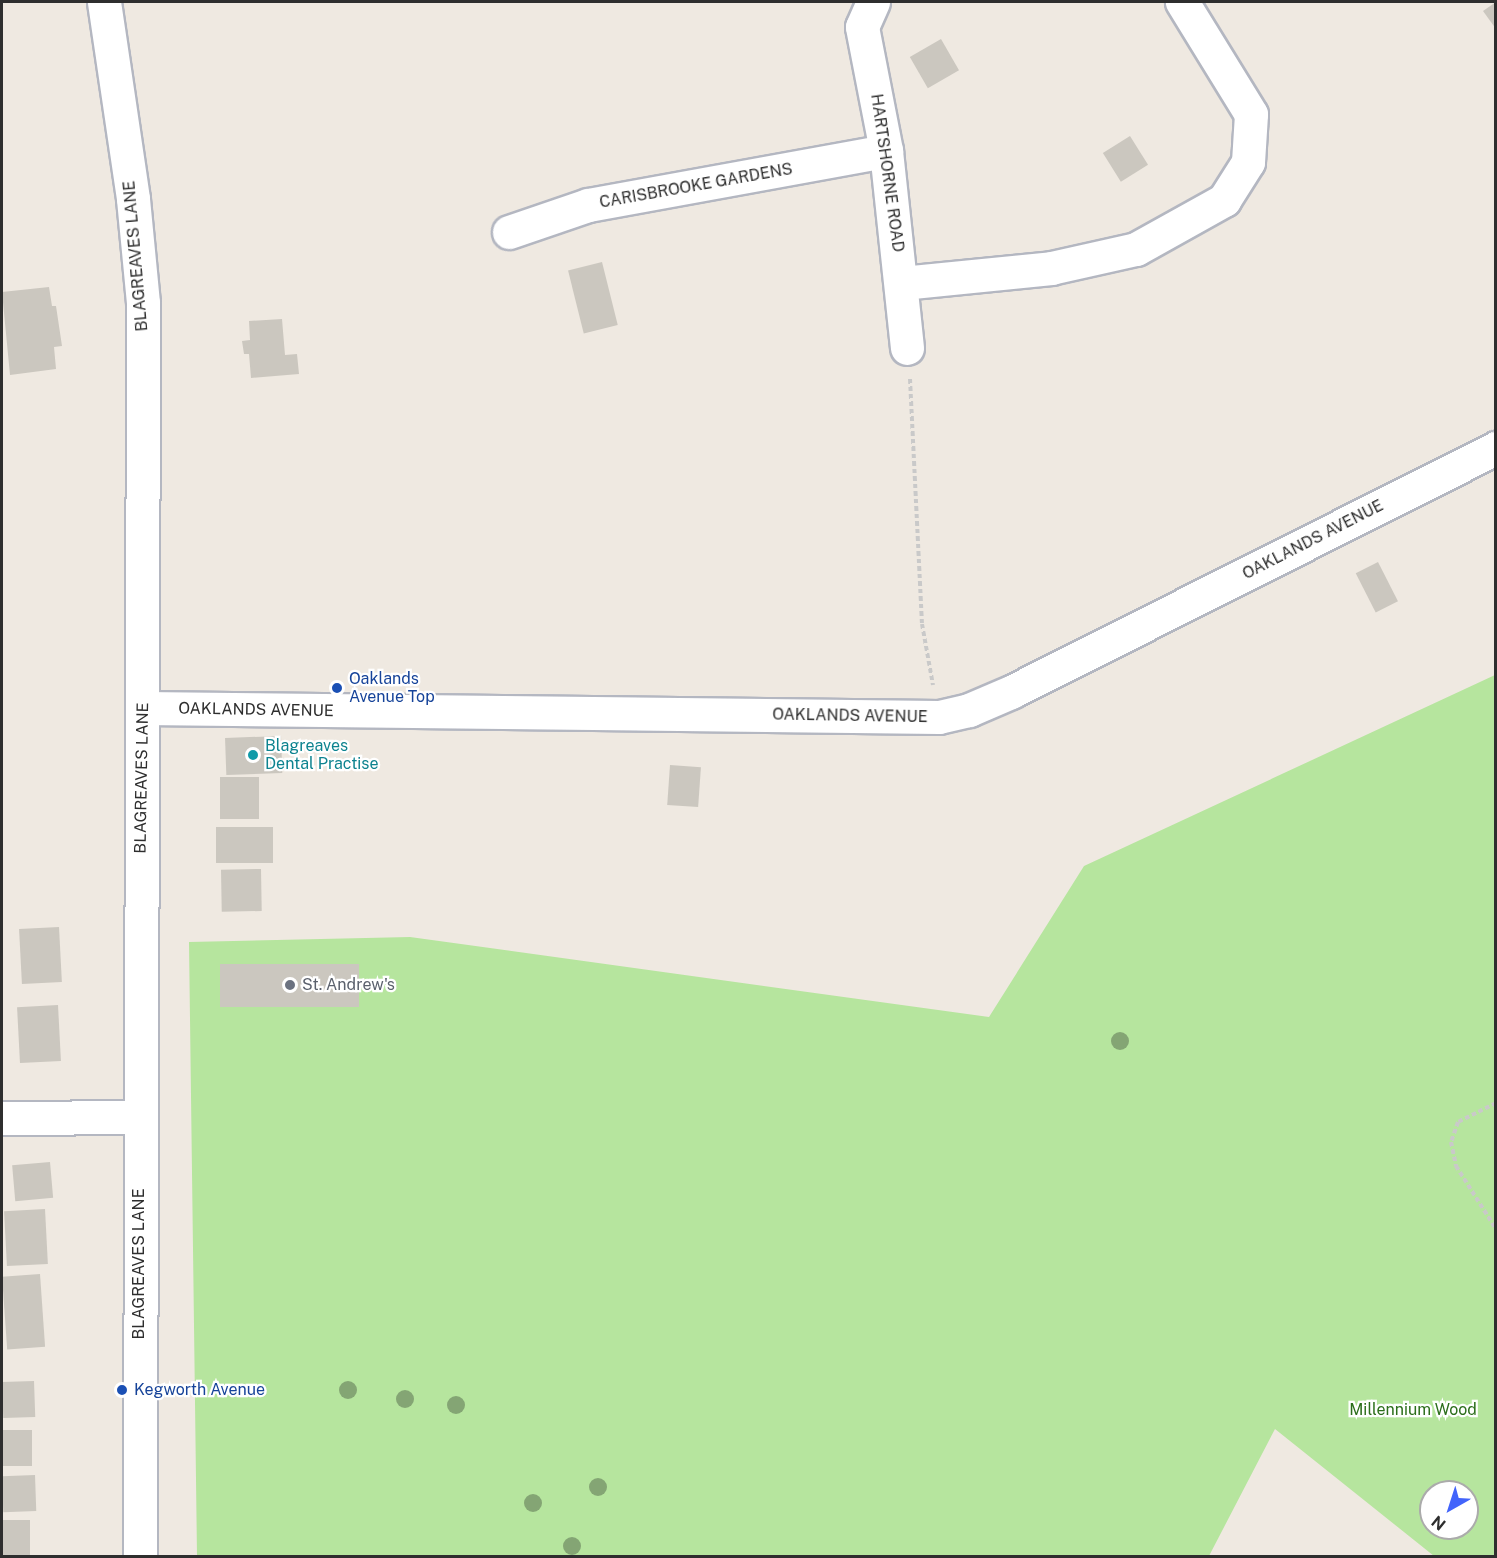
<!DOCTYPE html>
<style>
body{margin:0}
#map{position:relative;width:1497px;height:1558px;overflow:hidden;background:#efe9e1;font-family:"Public Sans",sans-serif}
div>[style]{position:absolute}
.green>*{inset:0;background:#b6e59e}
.building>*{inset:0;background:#cbc7bf;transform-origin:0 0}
.path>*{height:4px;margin-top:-2px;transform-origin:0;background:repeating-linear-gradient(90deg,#c9c9c9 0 4.5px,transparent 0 7.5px)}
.roads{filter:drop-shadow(2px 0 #b4b7c1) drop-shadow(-2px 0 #b4b7c1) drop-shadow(0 2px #b4b7c1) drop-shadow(0 -2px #b4b7c1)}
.minor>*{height:33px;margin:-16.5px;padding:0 16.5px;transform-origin:16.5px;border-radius:16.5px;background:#fff}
.trees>*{width:18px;height:18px;margin:-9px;border-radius:50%;background:#84a574}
.dots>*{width:16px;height:16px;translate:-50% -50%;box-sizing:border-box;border:3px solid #fff;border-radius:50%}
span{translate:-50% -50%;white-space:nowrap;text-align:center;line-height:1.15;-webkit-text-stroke:4.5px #fff;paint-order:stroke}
.street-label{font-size:16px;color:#2e2e2e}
.transit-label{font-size:16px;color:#164399}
.left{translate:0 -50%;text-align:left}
.culture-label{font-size:16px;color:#0d838f}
.worship-label{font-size:16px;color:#5b616d}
.park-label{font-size:16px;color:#2c6e1b}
.frame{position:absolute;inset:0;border:3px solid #2e2e2e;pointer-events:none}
.north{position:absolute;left:1419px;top:1480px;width:60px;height:60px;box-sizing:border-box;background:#fff;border:2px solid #ababab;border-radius:50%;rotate:219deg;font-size:16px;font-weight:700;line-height:24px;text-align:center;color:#2e2e2e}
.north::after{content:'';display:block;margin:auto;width:21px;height:27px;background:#4264fb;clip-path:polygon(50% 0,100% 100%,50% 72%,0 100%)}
</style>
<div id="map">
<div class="green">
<i style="clip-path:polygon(evenodd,1495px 675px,1495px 1556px,1434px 1556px,1275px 1429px,1209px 1556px,197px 1556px,189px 942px,410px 937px,989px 1017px,1084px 866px,1495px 675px,1431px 1492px,1467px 1492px,1467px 1528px,1431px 1528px,1431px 1492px)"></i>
</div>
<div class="building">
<i style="clip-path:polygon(1496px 2px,1496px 29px,1483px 11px)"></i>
<i style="left:941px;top:39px;width:36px;height:36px;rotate:60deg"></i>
<i style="left:1130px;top:136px;width:34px;height:32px;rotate:58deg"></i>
<i style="left:602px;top:262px;width:65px;height:35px;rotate:76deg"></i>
<i style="clip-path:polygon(49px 287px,52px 306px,56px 306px,62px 346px,54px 347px,56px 369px,10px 375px,2px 292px)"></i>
<i style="clip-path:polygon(282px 319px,285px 355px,297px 354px,299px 374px,251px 378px,249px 354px,244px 354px,242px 341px,250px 340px,249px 321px)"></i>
<i style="left:1378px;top:562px;width:44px;height:25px;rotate:63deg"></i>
<i style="left:281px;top:736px;width:37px;height:56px;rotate:88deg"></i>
<i style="left:670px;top:765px;width:31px;height:40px;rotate:4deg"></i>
<i style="left:220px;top:777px;width:39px;height:42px"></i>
<i style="left:216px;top:827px;width:57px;height:36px"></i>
<i style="left:261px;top:869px;width:42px;height:40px;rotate:89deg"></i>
<i style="left:59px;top:927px;width:55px;height:40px;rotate:87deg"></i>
<i style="left:220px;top:964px;width:139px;height:43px"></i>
<i style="left:58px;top:1005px;width:56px;height:41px;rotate:87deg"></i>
<i style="left:50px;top:1162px;width:36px;height:38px;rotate:85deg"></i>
<i style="left:45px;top:1209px;width:55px;height:41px;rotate:87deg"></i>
<i style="left:40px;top:1274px;width:73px;height:38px;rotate:86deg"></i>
<i style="left:34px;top:1381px;width:36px;height:32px;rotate:88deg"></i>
<i style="left:2px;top:1430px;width:30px;height:36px"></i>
<i style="left:35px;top:1475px;width:36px;height:33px;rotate:88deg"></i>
<i style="left:2px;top:1520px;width:28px;height:36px"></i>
</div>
<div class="path">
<i style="left:910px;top:379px;width:245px;rotate:87.2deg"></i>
<i style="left:922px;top:624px;width:62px;rotate:79.8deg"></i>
<i style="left:1496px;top:1103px;width:42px;rotate:153.4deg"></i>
<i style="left:1458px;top:1122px;width:21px;rotate:109deg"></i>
<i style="left:1451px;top:1142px;width:25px;rotate:78deg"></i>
<i style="left:1456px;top:1166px;width:75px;rotate:57.6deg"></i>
</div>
<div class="roads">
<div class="minor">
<i style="left:104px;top:2px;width:199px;rotate:81.6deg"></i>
<i style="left:133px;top:199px;width:104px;rotate:84.5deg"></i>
<i style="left:143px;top:303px;width:1253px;rotate:90.14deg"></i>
<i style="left:873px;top:2px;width:27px;rotate:114deg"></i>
<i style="left:862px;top:27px;width:126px;rotate:79deg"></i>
<i style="left:886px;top:151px;width:198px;rotate:83.9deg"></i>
<i style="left:509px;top:232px;width:83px;rotate:-18.9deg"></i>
<i style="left:588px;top:205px;width:303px;rotate:-10.3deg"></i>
<i style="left:902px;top:283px;width:150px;rotate:-5.7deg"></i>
<i style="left:1051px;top:268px;width:87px;rotate:-12.6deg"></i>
<i style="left:1136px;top:249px;width:101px;rotate:-29.1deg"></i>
<i style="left:1224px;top:200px;width:45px;rotate:-57.7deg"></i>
<i style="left:1248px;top:162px;width:48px;rotate:-86.4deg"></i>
<i style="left:1251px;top:114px;width:132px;rotate:-121.6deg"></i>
<i style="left:143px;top:708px;width:796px;rotate:0.65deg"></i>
<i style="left:939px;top:717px;width:31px;rotate:-13deg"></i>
<i style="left:969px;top:710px;width:46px;rotate:-23.2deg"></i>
<i style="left:1011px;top:692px;width:543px;rotate:-26.71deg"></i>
<i style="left:2px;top:1118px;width:137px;rotate:-0.4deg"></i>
</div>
</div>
<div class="trees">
<i style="left:1120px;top:1041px"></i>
<i style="left:348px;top:1390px"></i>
<i style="left:405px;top:1399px"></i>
<i style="left:456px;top:1405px"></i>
<i style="left:598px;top:1487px"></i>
<i style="left:533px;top:1503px"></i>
<i style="left:572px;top:1546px"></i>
</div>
<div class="dots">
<i style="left:337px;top:688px;background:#1a4fb4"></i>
<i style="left:253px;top:755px;background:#0f9aa8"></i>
<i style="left:290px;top:985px;background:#6b7280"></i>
<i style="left:122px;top:1390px;background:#1a4fb4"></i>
</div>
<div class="street-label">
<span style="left:887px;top:173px;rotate:82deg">HARTSHORNE ROAD</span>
<span style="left:696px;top:186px;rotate:-10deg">CARISBROOKE GARDENS</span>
<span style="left:136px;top:256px;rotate:-95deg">BLAGREAVES LANE</span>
<span style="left:1313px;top:540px;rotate:-27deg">OAKLANDS AVENUE</span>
<span style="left:256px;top:710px;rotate:1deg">OAKLANDS AVENUE</span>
<span style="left:850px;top:716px;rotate:1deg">OAKLANDS AVENUE</span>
<span style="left:142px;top:778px;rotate:-89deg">BLAGREAVES LANE</span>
<span style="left:139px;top:1264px;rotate:-90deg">BLAGREAVES LANE</span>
</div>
<div class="transit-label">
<span class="left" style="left:349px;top:688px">Oaklands<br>Avenue Top</span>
<span class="left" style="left:134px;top:1390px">Kegworth Avenue</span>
</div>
<div class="culture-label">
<span class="left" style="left:265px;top:755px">Blagreaves<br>Dental Practise</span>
</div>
<div class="worship-label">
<span class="left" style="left:302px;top:985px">St. Andrew's</span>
</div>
<div class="park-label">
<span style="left:1413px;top:1410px">Millennium Wood</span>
</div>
<div class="frame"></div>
<div class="north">N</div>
</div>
